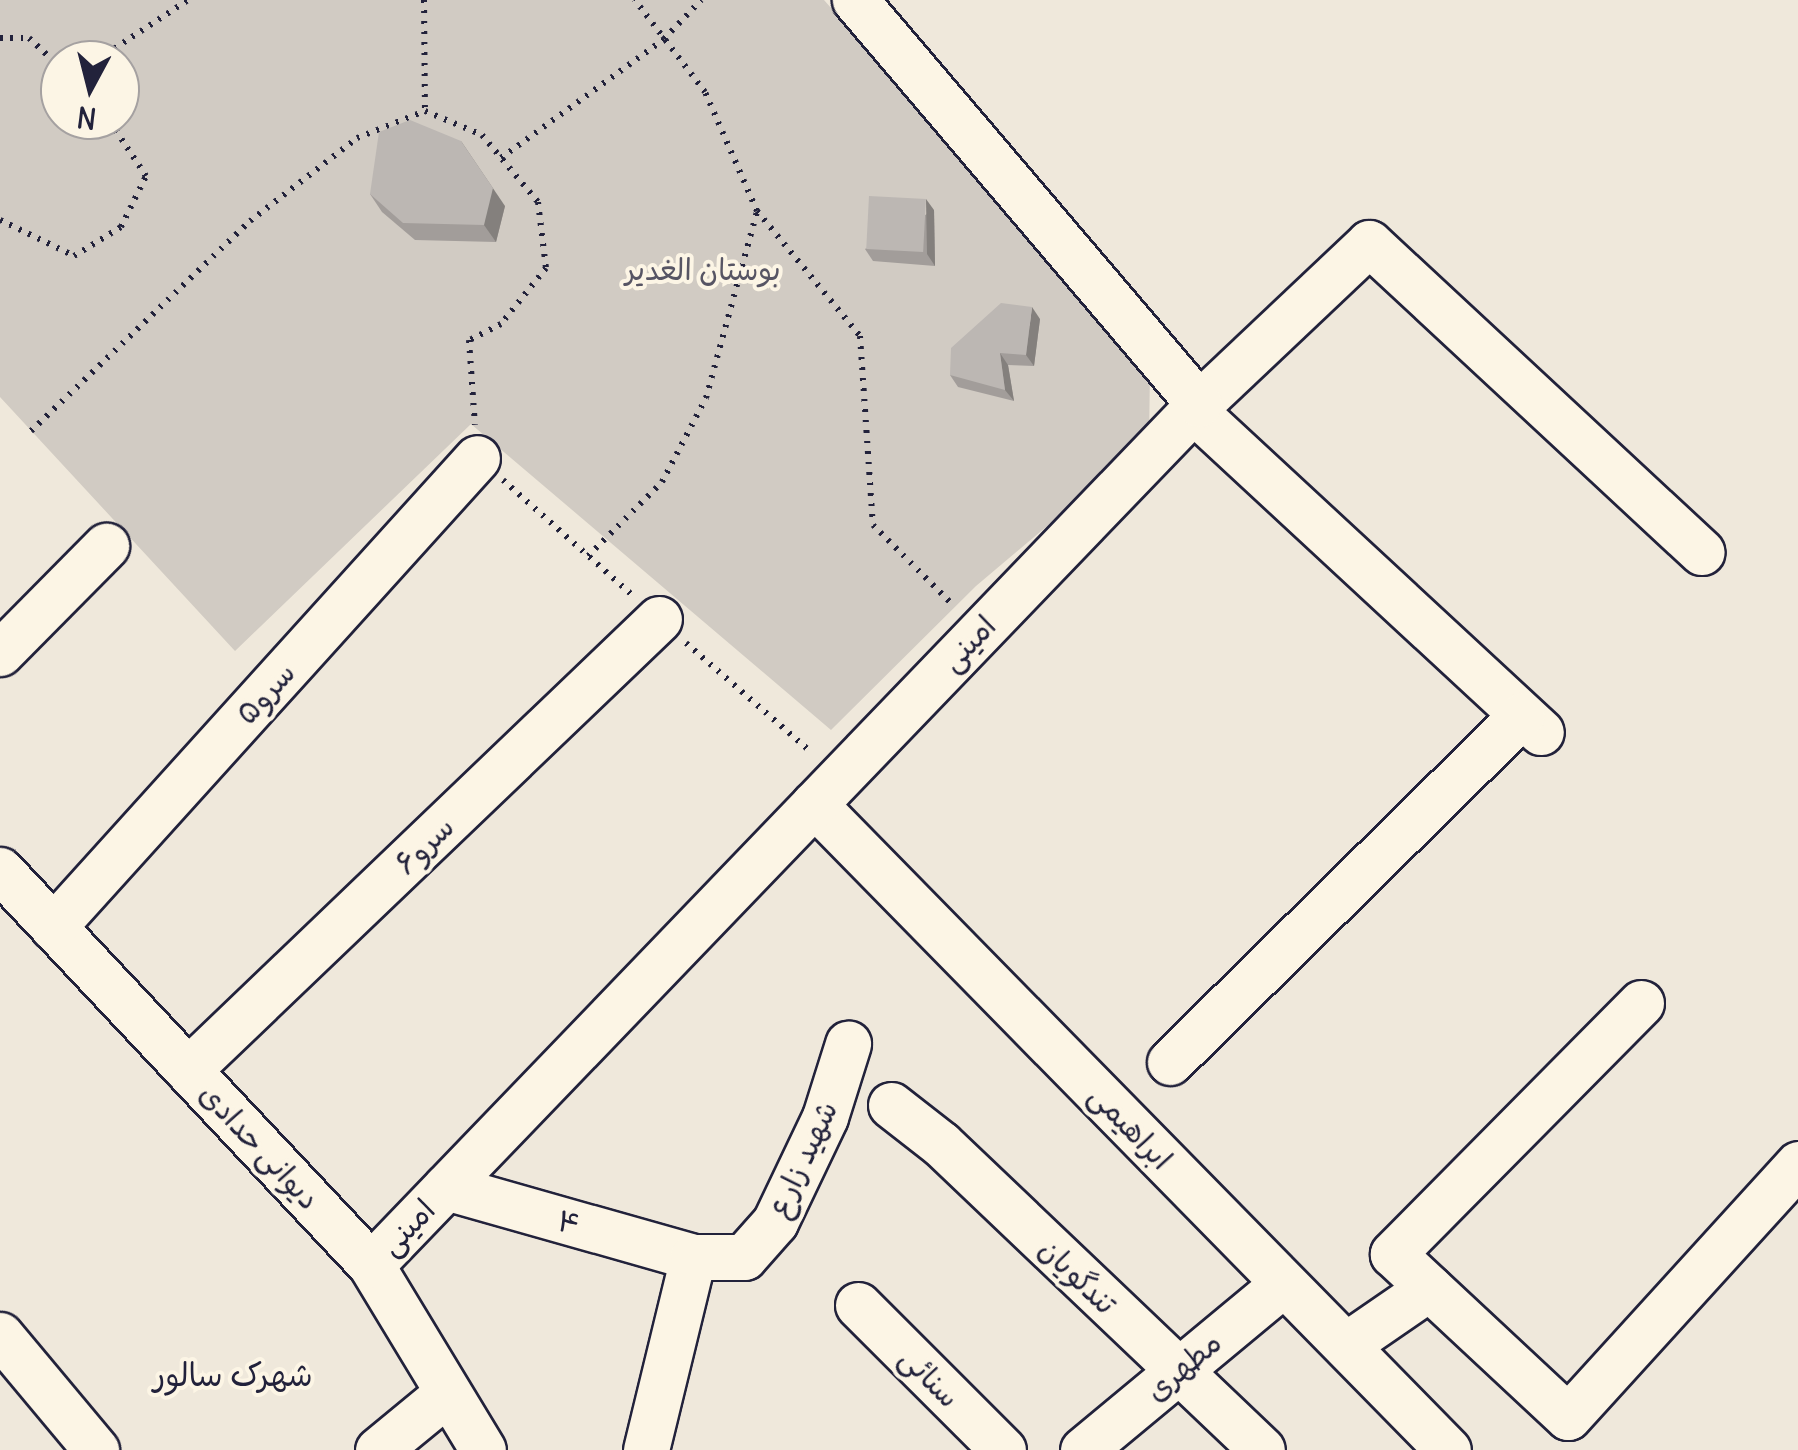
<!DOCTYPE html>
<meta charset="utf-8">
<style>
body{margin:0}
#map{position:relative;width:1798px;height:1450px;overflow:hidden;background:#efe8db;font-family:Delius,"Playpen Sans Arabic",sans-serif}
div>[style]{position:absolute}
.green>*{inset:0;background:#d1cbc3}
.path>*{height:6px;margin-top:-3px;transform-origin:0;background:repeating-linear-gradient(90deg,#22223b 0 2.5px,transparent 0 10.5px)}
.roads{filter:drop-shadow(2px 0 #22223b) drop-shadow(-2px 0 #22223b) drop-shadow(0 2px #22223b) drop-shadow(0 -2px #22223b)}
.minor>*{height:45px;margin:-22.5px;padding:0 22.5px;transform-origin:22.5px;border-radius:22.5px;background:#fcf5e5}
.wall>*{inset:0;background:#a29d9a}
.shaded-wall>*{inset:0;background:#84807d}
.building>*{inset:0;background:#bcb7b3;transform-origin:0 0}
span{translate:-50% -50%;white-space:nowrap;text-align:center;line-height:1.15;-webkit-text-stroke:8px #fcf5e5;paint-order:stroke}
.park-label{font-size:30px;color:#575564}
.street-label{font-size:30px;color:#22223b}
.neighbourhood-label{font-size:32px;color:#22223b}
.north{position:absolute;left:40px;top:40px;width:100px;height:100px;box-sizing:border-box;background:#fcf5e5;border:2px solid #a5a1a1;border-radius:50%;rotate:187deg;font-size:28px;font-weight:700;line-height:40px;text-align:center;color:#22223b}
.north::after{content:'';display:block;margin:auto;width:35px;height:45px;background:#22223b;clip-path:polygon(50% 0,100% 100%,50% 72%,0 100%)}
</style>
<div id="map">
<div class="green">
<i style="clip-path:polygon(evenodd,0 0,824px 0,1150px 371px,1149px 440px,976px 586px,831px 730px,471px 424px,235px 651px,0 397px,0 0,60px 60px,120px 60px,120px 120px,60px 120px,60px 60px)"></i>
</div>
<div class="path">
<i style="left:424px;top:0;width:111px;rotate:89.5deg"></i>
<i style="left:425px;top:111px;width:62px;rotate:22.8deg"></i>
<i style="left:482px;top:135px;width:87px;rotate:50.1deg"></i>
<i style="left:538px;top:202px;width:66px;rotate:83.1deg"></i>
<i style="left:546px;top:268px;width:72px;rotate:128.8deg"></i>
<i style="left:501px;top:324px;width:36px;rotate:153deg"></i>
<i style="left:469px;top:340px;width:85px;rotate:86deg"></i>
<i style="left:0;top:38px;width:29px"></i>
<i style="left:29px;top:38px;width:42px;rotate:43.1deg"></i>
<i style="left:97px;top:60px;width:109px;rotate:-33.4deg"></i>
<i style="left:501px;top:158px;width:202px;rotate:-36.1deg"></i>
<i style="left:664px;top:39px;width:54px;rotate:-46.5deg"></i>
<i style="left:757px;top:211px;width:162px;rotate:50.5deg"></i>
<i style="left:860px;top:336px;width:189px;rotate:86.1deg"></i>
<i style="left:873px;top:525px;width:115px;rotate:45deg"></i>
<i style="left:0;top:220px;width:82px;rotate:25.9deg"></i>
<i style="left:74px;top:256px;width:55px;rotate:-31.7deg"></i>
<i style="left:121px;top:227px;width:57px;rotate:-63.9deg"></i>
<i style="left:146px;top:176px;width:67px;rotate:-123.5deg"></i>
<i style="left:31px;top:431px;width:303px;rotate:-43.8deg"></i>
<i style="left:250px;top:221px;width:135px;rotate:-37.8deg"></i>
<i style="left:357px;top:138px;width:73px;rotate:-21.7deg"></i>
<i style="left:503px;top:480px;width:173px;rotate:41.7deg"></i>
<i style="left:588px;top:556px;width:105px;rotate:-45deg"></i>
<i style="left:662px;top:482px;width:95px;rotate:-62.4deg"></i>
<i style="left:706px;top:398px;width:194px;rotate:-74.7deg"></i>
<i style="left:757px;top:211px;width:130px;rotate:-113.6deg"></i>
<i style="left:705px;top:92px;width:116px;rotate:-127.3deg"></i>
<i style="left:686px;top:643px;width:167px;rotate:41.1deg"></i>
</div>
<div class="roads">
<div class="minor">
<i style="left:1199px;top:404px;width:234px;rotate:-43.4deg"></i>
<i style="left:1369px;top:243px;width:454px;rotate:42.9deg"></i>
<i style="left:1193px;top:410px;width:474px;rotate:42.8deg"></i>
<i style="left:0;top:653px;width:151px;rotate:-45.3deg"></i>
<i style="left:814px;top:804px;width:905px;rotate:45.54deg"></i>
<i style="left:0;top:870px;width:542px;rotate:46.79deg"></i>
<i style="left:371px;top:1265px;width:216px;rotate:58.8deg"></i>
<i style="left:53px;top:927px;width:632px;rotate:-47.88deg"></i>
<i style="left:1641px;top:1003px;width:353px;rotate:134.7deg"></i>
<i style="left:1393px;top:1254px;width:239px;rotate:43deg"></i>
<i style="left:1568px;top:1417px;width:342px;rotate:-47.7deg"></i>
<i style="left:1170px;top:1062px;width:494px;rotate:-44.6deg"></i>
<i style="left:188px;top:1070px;width:652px;rotate:-43.76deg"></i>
<i style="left:891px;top:1105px;width:63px;rotate:38deg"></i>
<i style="left:941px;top:1144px;width:443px;rotate:43.6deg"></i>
<i style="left:446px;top:1187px;width:257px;rotate:15.8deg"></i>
<i style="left:371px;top:1265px;width:1195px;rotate:-46.12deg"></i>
<i style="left:1199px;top:404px;width:531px;rotate:-130.41deg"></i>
<i style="left:858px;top:1305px;width:205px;rotate:45deg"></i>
<i style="left:0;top:1335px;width:150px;rotate:50.1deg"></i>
<i style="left:1346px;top:1345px;width:101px;rotate:-34.5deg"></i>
<i style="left:378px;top:1450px;width:88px;rotate:-39.5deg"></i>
<i style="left:646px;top:1450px;width:199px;rotate:-76.3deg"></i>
<i style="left:693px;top:1257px;width:51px"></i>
<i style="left:744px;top:1257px;width:47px;rotate:-48.5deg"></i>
<i style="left:775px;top:1222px;width:116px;rotate:-64.5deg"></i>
<i style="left:825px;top:1117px;width:77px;rotate:-72.5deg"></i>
<i style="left:1083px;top:1450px;width:261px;rotate:-39.7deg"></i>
</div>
</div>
<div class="wall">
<i style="clip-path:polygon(370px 194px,505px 206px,496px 242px,415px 240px,382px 212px)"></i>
<i style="clip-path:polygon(934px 210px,935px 266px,873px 261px,865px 249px)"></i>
<i style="clip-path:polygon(1040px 319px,1034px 366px,1008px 365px,1014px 401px,958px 387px,950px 375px)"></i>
</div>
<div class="shaded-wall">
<i style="clip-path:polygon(461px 141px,505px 206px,496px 242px,484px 225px)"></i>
<i style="clip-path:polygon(926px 199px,934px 210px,935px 266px,927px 254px)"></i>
<i style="clip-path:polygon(1032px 307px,1040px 319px,1034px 366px,1026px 355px)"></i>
<i style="clip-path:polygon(1000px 353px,1008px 365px,1014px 401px,1005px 390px)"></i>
</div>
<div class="building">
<i style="clip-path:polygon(410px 120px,461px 141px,493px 188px,484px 225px,403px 223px,370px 194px,379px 132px)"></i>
<i style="left:869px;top:196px;width:57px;height:53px;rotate:3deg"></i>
<i style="clip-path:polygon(1001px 303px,1032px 307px,1026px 355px,1000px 353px,1005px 390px,950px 375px,951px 348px)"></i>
</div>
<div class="park-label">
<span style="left:703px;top:269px">بوستان الغدیر</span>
</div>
<div class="street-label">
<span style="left:968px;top:643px;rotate:-46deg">امینی</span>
<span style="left:265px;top:693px;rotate:-48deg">سرو۵</span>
<span style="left:424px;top:845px;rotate:-44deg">سرو۶</span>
<span style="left:1131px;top:1127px;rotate:46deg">ابراهیمی</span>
<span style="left:260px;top:1146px;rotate:47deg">دیوانی حدادی</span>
<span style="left:802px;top:1159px;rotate:-65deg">شهید زارع</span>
<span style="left:569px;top:1222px;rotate:16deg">۴</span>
<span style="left:407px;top:1227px;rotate:-46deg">امینی</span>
<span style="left:1078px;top:1276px;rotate:44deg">تندگویان</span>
<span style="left:1183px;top:1366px;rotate:-40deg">مطهری</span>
<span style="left:930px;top:1377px;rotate:45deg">سنائی</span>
</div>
<div class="neighbourhood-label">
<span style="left:233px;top:1375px">شهرک سالور</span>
</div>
<div class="north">N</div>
</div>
